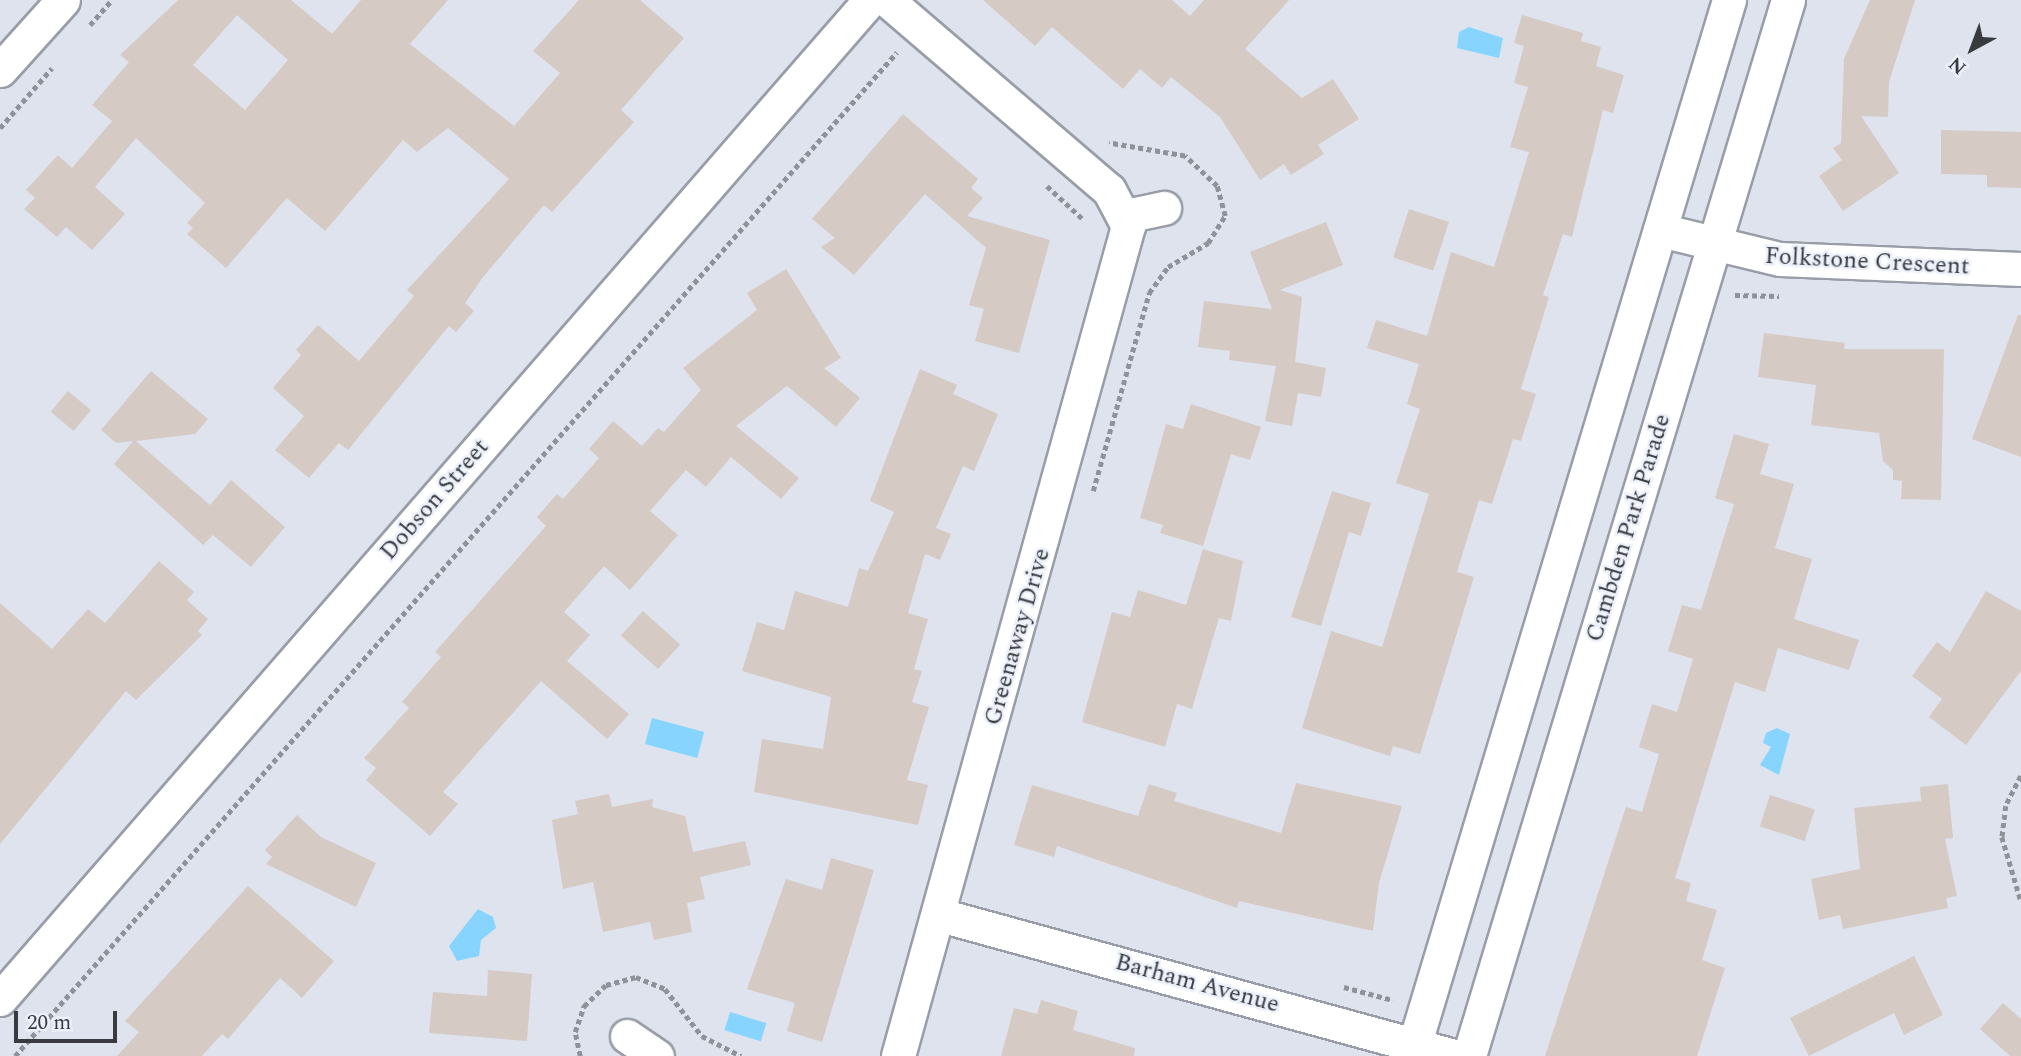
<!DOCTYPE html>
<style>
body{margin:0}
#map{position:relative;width:2021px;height:1056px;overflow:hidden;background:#dee3ed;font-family:Spectral,serif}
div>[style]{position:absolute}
.water>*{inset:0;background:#87d5fe;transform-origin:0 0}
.building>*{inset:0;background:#d5cbc4;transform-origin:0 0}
.path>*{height:4.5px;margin-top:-2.25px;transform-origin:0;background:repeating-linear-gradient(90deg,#8e9299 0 5px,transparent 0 8.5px)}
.roads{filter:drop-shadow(2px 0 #999da7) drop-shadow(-2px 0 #999da7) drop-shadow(0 2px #999da7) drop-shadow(0 -2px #999da7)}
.street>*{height:33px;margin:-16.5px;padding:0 16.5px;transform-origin:16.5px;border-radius:16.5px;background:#fff}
span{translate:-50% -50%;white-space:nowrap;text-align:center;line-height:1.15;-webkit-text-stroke:5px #ebf0fa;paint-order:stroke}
.street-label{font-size:24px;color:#383a3e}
.north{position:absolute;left:1937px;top:14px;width:70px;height:70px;-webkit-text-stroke:5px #ebf0fa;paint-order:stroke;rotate:221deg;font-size:19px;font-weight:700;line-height:28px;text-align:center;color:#383a3e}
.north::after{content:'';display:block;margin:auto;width:24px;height:32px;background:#383a3e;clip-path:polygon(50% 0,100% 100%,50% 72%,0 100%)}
.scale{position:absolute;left:14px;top:1011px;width:103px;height:32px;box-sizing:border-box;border:4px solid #383a3e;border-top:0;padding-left:9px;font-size:21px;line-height:24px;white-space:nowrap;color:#383a3e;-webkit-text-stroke:5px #ebf0fa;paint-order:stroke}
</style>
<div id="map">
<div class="water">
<i style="clip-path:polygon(1469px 27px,1503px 38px,1499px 58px,1457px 48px,1459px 32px)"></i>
<i style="left:652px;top:718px;width:54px;height:27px;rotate:15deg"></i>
<i style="clip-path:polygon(1777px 728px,1790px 734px,1779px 775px,1760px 765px,1771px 747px,1763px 743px,1766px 733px)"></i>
<i style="clip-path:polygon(478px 909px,493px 917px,496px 928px,481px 940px,479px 956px,457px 961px,449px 946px)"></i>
<i style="left:730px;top:1012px;width:38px;height:19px;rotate:17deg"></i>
</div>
<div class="building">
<i style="clip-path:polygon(evenodd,178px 0,291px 0,332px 34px,361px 0,448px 0,410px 44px,514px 126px,560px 73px,533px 51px,579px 0,640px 0,684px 38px,621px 110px,634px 122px,552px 212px,544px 205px,483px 277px,465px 303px,474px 311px,456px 332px,449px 326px,348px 450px,339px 443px,309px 478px,275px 450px,304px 416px,273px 388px,301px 355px,296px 350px,318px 325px,359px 361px,414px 296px,407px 290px,509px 179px,448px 128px,417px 152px,403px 140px,325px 231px,287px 198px,226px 268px,187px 234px,193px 228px,187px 223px,205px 203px,136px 138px,95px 187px,125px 214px,92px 250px,66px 227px,57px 237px,24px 209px,35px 198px,26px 190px,58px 155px,72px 168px,112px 121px,92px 105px,129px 62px,120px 55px,178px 0,237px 15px,288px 60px,245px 110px,193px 65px,237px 15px)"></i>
<i style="clip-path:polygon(983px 0,1172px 0,1190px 16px,1204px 0,1289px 0,1245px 49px,1302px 98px,1333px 79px,1359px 119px,1318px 145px,1324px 154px,1291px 175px,1284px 164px,1260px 180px,1220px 117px,1171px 77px,1162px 88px,1140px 69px,1123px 89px,1052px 27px,1035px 46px)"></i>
<i style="clip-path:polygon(1870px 0,1915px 0,1889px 82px,1888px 117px,1861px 116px,1899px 173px,1843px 211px,1819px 176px,1842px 160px,1833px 148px,1841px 143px,1844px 59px)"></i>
<i style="clip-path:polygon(1522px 15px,1583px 33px,1581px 41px,1601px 47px,1596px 66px,1624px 75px,1613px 113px,1603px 110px,1572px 237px,1563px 234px,1543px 295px,1549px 297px,1521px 389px,1536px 394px,1521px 441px,1513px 439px,1492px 504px,1479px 500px,1457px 572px,1474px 577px,1420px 754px,1393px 746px,1390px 756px,1302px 728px,1331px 631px,1382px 647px,1429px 494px,1396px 483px,1420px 409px,1407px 404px,1419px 364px,1367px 348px,1376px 320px,1427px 336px,1451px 252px,1494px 267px,1529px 152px,1510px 147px,1528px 87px,1514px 83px,1524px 46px,1514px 43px)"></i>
<i style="clip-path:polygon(903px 114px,978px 179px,971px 188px,983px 198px,967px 216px,1050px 240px,1019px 353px,975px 341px,984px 309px,969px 305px,986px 248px,925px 194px,854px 275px,821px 247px,835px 238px,812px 219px)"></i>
<i style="clip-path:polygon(1941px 130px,2021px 132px,2021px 188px,1987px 187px,1987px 175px,1941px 174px)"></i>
<i style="left:1409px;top:209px;width:42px;height:51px;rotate:18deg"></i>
<i style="clip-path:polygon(1326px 222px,1343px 265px,1280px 290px,1302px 297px,1295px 362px,1326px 368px,1321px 397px,1298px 393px,1292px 426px,1265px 421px,1276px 366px,1229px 360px,1230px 351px,1198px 347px,1204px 301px,1272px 309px,1250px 252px)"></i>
<i style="clip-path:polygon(786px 269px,841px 358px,824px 368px,860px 398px,836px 427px,787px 386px,736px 426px,799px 478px,781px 499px,731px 457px,706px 487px,686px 470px,650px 511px,678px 535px,630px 590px,604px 566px,564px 612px,590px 635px,567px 661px,629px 714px,607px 739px,541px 681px,443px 792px,458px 804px,430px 836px,366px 780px,376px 768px,364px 758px,409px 708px,402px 702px,441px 657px,435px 652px,546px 526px,537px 517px,557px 494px,563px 499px,599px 458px,589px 449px,613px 421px,642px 446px,658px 428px,664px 432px,701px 390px,683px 368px,757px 310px,747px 293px)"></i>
<i style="clip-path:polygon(2018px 315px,2021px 315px,2021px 457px,1972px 439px)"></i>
<i style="clip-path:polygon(1764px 333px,1845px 343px,1844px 349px,1944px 349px,1941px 500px,1901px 499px,1902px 481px,1893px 480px,1893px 470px,1883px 461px,1879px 433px,1811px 425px,1816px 385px,1758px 377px)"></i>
<i style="clip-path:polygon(920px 369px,957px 385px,953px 394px,998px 414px,974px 471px,963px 466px,936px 528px,951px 534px,940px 560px,925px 554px,908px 613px,928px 619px,914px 669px,922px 671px,912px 702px,929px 707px,907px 780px,928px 785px,918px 825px,754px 792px,762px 739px,823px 749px,831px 697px,742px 671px,757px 622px,784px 630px,795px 591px,848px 607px,859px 568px,868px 571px,894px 512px,870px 501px)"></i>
<i style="clip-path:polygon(151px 371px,208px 419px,195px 434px,136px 441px,210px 505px,231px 480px,285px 527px,251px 567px,213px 535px,203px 545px,114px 464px,133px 441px,116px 443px,101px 430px)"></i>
<i style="left:68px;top:391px;width:30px;height:27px;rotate:40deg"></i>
<i style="clip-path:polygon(1191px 404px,1261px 427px,1250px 460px,1231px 454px,1203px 546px,1160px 533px,1163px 525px,1140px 518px,1166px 424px,1183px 429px)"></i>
<i style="clip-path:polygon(1734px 434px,1769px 444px,1760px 474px,1794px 484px,1775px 548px,1812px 559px,1794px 619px,1859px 640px,1849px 670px,1778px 648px,1765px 692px,1735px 682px,1675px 878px,1691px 883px,1686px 901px,1717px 910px,1702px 960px,1725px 968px,1697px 1056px,1545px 1056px,1626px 807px,1642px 812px,1659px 754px,1639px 747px,1652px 704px,1677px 712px,1693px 659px,1668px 651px,1682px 605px,1701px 610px,1734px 504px,1715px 498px)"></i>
<i style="clip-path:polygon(1332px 491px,1371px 503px,1361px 536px,1349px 532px,1321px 626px,1291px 617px)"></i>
<i style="clip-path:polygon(1203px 549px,1243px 561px,1231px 621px,1219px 618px,1192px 709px,1177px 704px,1165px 747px,1082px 722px,1112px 612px,1130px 617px,1138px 590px,1186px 605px)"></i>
<i style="clip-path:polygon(159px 561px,194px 592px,187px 600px,208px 619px,198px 631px,202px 635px,136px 700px,126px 691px,0 844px,0 603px,52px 649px,88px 609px,105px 623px)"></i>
<i style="clip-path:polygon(1986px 591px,2021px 611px,2021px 671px,1966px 745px,1929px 717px,1942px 699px,1912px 676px,1937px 642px,1950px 652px)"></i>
<i style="left:643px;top:611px;width:50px;height:33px;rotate:42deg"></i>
<i style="clip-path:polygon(1296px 783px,1402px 806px,1379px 883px,1373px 931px,1239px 901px,1237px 908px,1057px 846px,1054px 857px,1014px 845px,1032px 785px,1138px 816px,1149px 784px,1177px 793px,1174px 801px,1281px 833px)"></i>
<i style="clip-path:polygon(1948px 784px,1953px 838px,1945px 839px,1957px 896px,1946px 898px,1948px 908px,1843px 929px,1840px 915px,1819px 920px,1811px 879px,1860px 869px,1854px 808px,1921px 801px,1920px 787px)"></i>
<i style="clip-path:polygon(609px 794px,612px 807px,653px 799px,652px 807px,685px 816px,693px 852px,745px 841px,751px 865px,700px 877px,705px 899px,687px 903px,692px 932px,654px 940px,650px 922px,603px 932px,593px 882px,563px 889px,552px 820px,578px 814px,575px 801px)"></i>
<i style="left:1770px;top:795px;width:47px;height:33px;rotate:18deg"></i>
<i style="clip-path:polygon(297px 815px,321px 837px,376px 863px,356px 907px,266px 864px,272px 857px,265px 850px)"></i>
<i style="clip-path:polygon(831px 858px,874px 870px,822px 1042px,787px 1031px,795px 1003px,747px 989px,786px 879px,822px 890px)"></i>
<i style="clip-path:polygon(248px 886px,334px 961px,302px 998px,280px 978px,228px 1039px,222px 1034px,202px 1056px,117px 1056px,139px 1032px,125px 1021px)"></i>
<i style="clip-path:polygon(1914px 956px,1943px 1015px,1904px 1035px,1894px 1013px,1809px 1056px,1790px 1018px)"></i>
<i style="clip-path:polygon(488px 970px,532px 974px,527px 1041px,429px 1033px,433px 992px,487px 996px)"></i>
<i style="clip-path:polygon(1041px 1000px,1078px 1011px,1073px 1030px,1135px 1048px,1134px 1056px,1001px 1056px,1014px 1008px,1037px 1014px)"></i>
<i style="clip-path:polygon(2003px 1003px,2021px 1019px,2021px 1056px,2010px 1056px,1980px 1029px)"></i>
</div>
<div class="path">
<i style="left:90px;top:25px;width:33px;rotate:-49deg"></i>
<i style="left:0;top:128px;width:79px;rotate:-49.1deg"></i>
<i style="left:1047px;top:186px;width:50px;rotate:42.6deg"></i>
<i style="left:1735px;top:295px;width:44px;rotate:1.3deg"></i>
<i style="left:1093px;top:491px;width:206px;rotate:-74.2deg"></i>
<i style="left:1149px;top:293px;width:32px;rotate:-54deg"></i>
<i style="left:1168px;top:267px;width:47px;rotate:-31deg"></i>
<i style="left:1208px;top:243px;width:32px;rotate:-58deg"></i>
<i style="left:1225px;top:216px;width:31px;rotate:-105deg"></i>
<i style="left:1217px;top:186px;width:44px;rotate:-136.8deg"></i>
<i style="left:1185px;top:156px;width:77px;rotate:-170.3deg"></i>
<i style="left:2021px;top:776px;width:34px;rotate:117deg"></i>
<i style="left:2006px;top:806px;width:31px;rotate:97deg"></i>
<i style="left:2002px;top:837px;width:67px;rotate:73.5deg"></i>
<i style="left:1344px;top:987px;width:51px;rotate:14.9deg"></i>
<i style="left:15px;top:1056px;width:1336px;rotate:-48.7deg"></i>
<i style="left:580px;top:1056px;width:25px;rotate:-102deg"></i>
<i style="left:575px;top:1032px;width:28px;rotate:-71deg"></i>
<i style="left:584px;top:1006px;width:30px;rotate:-44deg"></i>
<i style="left:606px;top:985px;width:31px;rotate:-15deg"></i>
<i style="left:636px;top:977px;width:31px;rotate:22deg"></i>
<i style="left:665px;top:989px;width:60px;rotate:51.8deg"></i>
<i style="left:702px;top:1036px;width:44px;rotate:27.1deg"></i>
</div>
<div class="roads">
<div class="street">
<i style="left:887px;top:0;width:292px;rotate:40.6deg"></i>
<i style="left:1109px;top:190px;width:41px;rotate:62.2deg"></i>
<i style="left:1128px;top:226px;width:861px;rotate:105.49deg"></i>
<i style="left:0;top:70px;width:94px;rotate:-48deg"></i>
<i style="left:1126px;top:216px;width:39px;rotate:-12deg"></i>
<i style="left:1660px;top:230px;width:123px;rotate:13.6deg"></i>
<i style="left:1780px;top:259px;width:241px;rotate:2.4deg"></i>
<i style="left:940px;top:915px;width:533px;rotate:15.34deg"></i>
<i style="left:0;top:999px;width:1325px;rotate:-48.95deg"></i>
<i style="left:627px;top:1036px;width:36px;rotate:34deg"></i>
<i style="left:1411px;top:1056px;width:1103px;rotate:-73.24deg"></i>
<i style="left:1469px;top:1056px;width:1103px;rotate:-73.19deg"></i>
</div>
</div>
<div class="street-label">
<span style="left:1867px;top:262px;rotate:3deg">Folkstone Crescent</span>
<span style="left:435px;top:500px;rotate:-49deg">Dobson Street</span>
<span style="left:1629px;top:528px;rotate:-73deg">Cambden Park Parade</span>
<span style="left:1018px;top:637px;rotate:-74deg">Greenaway Drive</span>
<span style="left:1197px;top:984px;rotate:15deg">Barham Avenue</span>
</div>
<div class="north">N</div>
<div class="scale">20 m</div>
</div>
